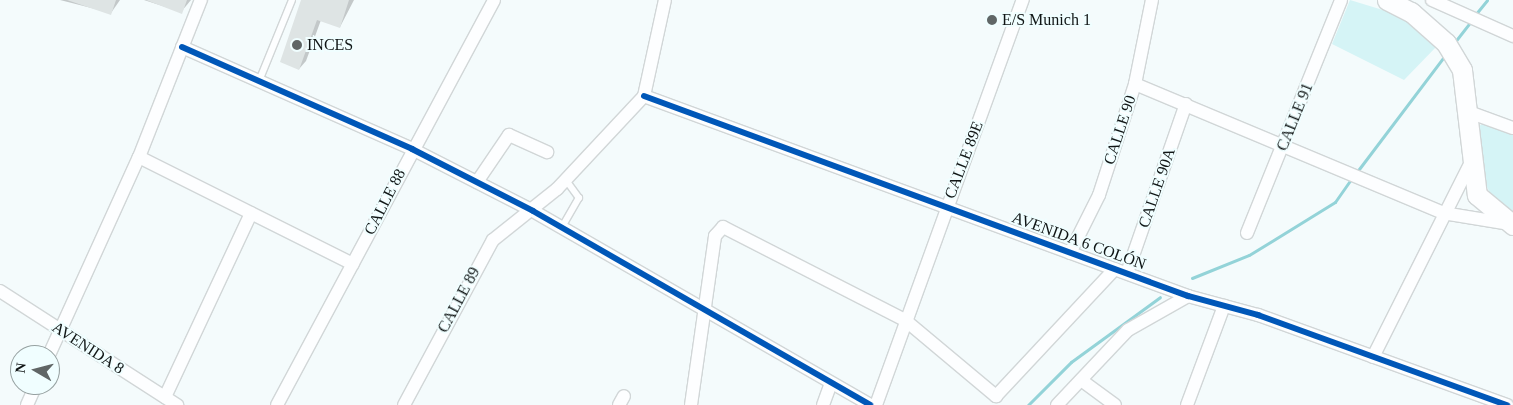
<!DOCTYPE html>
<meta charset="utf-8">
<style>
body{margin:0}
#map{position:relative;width:1513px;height:405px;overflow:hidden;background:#f4fbfc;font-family:Georgia,serif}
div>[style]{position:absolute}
.green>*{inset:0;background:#d5f4f6}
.shadow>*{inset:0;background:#0003}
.stream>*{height:3px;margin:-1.5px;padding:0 1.5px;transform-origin:1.5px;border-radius:1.5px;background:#93d3d8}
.building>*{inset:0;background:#dee4e4}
.roads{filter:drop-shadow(1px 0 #d1d6d7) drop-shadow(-1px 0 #d1d6d7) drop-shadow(0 1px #d1d6d7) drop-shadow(0 -1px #d1d6d7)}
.lane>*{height:6px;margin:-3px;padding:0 3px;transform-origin:3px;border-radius:3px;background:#fdfeff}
.street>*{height:12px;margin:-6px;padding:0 6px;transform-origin:6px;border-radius:6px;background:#fdfeff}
.secondary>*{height:19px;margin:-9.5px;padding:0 9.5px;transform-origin:9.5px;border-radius:9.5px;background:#fdfeff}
.cycleway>*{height:6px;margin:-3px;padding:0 3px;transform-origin:3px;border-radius:3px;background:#0057b8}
.dots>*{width:14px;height:14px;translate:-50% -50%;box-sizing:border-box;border:2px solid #f0feff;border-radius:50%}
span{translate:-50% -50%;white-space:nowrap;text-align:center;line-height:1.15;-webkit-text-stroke:4px #f0feff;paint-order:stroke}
.poi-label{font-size:16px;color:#101515}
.left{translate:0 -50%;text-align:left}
.street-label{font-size:16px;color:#101515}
.north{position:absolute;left:10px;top:345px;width:50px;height:50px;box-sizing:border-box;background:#f0feff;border:1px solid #96a1a1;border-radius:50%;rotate:278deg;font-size:14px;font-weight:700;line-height:20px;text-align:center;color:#101515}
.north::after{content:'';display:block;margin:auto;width:18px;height:22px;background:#606666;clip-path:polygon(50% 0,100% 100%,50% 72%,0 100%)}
</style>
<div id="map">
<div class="green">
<i style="clip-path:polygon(1350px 0,1396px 14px,1438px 45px,1404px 80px,1332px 44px)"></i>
<i style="clip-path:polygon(1484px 123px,1513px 132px,1513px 213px,1491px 195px,1479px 171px,1476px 128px)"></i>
</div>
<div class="shadow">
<i style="clip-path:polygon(60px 0,120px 0,111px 13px)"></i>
<i style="clip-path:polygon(144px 0,191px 0,181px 12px)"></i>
<i style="clip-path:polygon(302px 0,354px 0,340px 27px,321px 20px,306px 61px,299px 69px)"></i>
</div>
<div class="stream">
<i style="left:1475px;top:15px;width:19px;rotate:-51deg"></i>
<i style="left:1454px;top:43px;width:29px;rotate:-52deg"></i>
<i style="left:1356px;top:173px;width:149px;rotate:-52.9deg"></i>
<i style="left:1192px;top:278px;width:61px;rotate:-22deg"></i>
<i style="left:1249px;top:255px;width:101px;rotate:-31.6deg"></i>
<i style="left:1335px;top:202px;width:29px;rotate:-55deg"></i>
<i style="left:1028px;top:405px;width:61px;rotate:-45deg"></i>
<i style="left:1071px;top:362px;width:110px;rotate:-36.1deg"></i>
</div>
<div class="building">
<i style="clip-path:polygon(67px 0,116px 0,111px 15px)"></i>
<i style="clip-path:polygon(146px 0,187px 0,182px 14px)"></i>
<i style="clip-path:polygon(301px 0,349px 0,340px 28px,317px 20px,299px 70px,280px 62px)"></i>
</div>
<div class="roads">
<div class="lane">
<i style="left:259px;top:81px;width:87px;rotate:-67.8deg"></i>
<i style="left:562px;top:227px;width:34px;rotate:-60deg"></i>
<i style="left:579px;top:198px;width:22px;rotate:-126deg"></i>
</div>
<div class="street">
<i style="left:1432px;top:0;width:89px;rotate:24deg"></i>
<i style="left:182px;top:47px;width:252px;rotate:23.9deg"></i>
<i style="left:412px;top:149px;width:136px;rotate:27.1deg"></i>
<i style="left:533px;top:211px;width:389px;rotate:29.9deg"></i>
<i style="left:1135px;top:84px;width:334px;rotate:22.7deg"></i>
<i style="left:1443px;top:213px;width:68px;rotate:9.3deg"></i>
<i style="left:644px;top:96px;width:580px;rotate:20.19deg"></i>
<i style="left:1188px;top:296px;width:73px;rotate:15.2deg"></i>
<i style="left:1258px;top:315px;width:265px;rotate:19.9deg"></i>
<i style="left:1466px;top:111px;width:50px;rotate:19.9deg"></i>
<i style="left:139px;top:157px;width:239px;rotate:26.6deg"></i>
<i style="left:477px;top:182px;width:57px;rotate:-55.8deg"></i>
<i style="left:509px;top:135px;width:42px;rotate:24.1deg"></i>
<i style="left:1247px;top:233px;width:251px;rotate:-68deg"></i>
<i style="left:1070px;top:253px;width:65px;rotate:-63.4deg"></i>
<i style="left:1099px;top:195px;width:117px;rotate:-72deg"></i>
<i style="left:1135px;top:84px;width:86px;rotate:-78.6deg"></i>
<i style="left:1127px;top:273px;width:179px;rotate:-70.8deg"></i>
<i style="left:0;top:291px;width:211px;rotate:32.8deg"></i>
<i style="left:49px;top:355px;width:217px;rotate:-65.6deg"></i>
<i style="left:139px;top:157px;width:169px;rotate:-68.5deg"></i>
<i style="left:1373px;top:357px;width:220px;rotate:-63.3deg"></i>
<i style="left:1081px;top:380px;width:42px;rotate:36.3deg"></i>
<i style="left:165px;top:397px;width:203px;rotate:-64.9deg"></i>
<i style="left:27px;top:405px;width:22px;rotate:-66deg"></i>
<i style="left:277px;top:405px;width:459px;rotate:-61.8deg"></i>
<i style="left:404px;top:405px;width:187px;rotate:-61.7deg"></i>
<i style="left:493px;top:240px;width:82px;rotate:-38.6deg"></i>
<i style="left:557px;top:189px;width:127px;rotate:-46.9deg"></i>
<i style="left:644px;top:96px;width:98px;rotate:-77.7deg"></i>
<i style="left:619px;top:405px;width:10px;rotate:-61deg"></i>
<i style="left:691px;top:405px;width:171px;rotate:-81.9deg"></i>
<i style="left:715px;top:236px;width:12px;rotate:-48deg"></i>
<i style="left:723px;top:227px;width:204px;rotate:27.1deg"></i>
<i style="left:905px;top:320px;width:119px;rotate:39.9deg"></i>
<i style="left:996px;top:396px;width:174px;rotate:-46.9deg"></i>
<i style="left:823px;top:405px;width:23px;rotate:-70deg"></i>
<i style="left:876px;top:405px;width:431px;rotate:-70.1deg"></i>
<i style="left:1057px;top:405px;width:103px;rotate:-46.6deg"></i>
<i style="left:1128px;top:330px;width:69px;rotate:-29.5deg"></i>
<i style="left:1187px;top:405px;width:106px;rotate:-69.5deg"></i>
</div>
<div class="secondary">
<i style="left:1387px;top:0;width:27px;rotate:27deg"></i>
<i style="left:1411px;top:12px;width:47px;rotate:41.5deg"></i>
<i style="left:1446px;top:43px;width:31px;rotate:59deg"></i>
<i style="left:1462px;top:70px;width:126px;rotate:83.2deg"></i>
<i style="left:1477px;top:195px;width:47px;rotate:39.8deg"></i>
</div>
</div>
<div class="cycleway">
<i style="left:182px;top:47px;width:252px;rotate:23.9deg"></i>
<i style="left:412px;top:149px;width:136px;rotate:27.1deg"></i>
<i style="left:533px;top:211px;width:389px;rotate:29.9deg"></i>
<i style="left:644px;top:96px;width:580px;rotate:20.19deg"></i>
<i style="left:1188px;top:296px;width:73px;rotate:15.2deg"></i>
<i style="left:1258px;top:315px;width:265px;rotate:19.9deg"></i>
</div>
<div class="dots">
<i style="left:992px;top:20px;background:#606666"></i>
<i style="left:297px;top:45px;background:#606666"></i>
</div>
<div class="poi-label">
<span class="left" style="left:1002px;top:20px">E/S Munich 1</span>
<span class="left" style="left:307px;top:45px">INCES</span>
</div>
<div class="street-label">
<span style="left:1295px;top:117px;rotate:-68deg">CALLE 91</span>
<span style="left:1120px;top:130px;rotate:-72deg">CALLE 90</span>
<span style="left:964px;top:160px;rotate:-69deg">CALLE 89E</span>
<span style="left:1157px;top:188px;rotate:-71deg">CALLE 90A</span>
<span style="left:385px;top:202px;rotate:-63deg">CALLE 88</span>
<span style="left:1079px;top:241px;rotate:20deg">AVENIDA 6 COLÓN</span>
<span style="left:459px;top:300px;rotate:-62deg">CALLE 89</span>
<span style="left:88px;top:348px;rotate:33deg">AVENIDA 8</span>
</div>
<div class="north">N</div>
</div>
